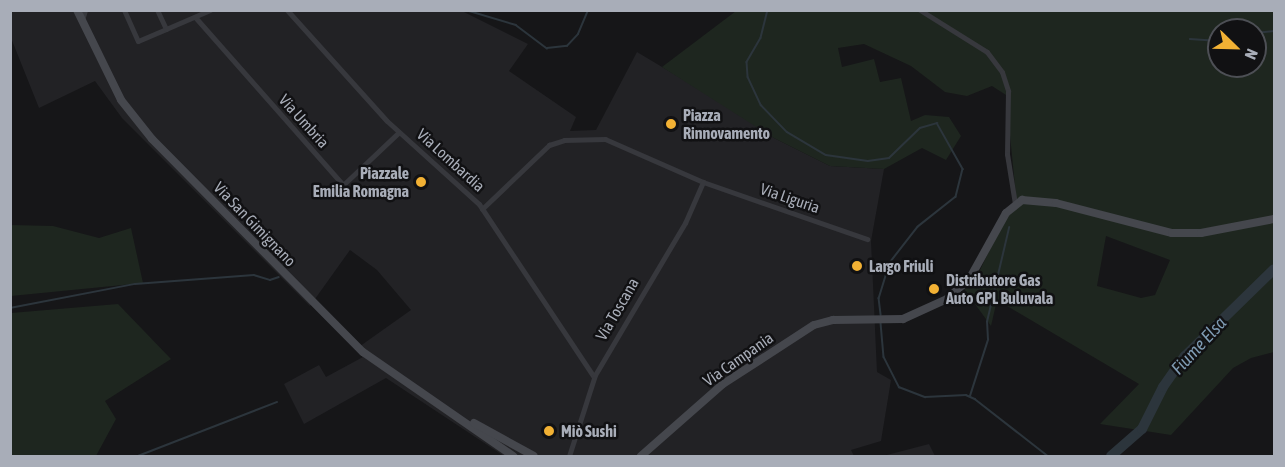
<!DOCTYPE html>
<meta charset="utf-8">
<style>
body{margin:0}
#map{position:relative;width:1285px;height:467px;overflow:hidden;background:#161618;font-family:"Asap Condensed",sans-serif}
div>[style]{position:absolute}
.built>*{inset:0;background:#222225}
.green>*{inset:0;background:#1e261f}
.stream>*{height:1.5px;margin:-0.75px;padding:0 0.75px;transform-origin:0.75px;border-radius:0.75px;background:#2c353c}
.river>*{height:10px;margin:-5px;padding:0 5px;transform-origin:5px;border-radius:5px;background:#2c353c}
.street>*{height:5px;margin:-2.5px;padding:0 2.5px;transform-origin:2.5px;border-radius:2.5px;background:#37383d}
.secondary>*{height:8px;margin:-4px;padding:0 4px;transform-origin:4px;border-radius:4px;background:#45474d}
.dots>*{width:16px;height:16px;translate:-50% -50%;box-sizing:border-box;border:3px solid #111113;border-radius:50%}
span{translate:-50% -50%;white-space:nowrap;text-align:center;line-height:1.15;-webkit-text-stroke:5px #111113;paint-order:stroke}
.poi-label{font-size:16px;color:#a8adb8;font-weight:700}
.left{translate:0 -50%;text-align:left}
.right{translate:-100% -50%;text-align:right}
.street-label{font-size:16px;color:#a8adb8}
.water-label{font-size:18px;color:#7f9bb3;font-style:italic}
.frame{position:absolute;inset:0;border:12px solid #a8adb8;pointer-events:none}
.north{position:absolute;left:1207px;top:18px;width:60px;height:60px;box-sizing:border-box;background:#111113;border:2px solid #4d4f55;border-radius:50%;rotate:113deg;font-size:16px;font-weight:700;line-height:24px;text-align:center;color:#a8adb8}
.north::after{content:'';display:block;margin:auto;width:21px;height:27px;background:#f2b134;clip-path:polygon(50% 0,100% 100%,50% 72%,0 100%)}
</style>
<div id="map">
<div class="built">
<i style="clip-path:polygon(10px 11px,462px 11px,528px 44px,509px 71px,576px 117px,570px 131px,596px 130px,637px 52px,739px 113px,774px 138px,830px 166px,884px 169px,871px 241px,877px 372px,891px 380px,881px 441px,851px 450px,854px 456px,504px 456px,386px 378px,304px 424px,284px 384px,319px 365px,326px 377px,363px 357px,356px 349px,411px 310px,377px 270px,350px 250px,310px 306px,122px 118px,95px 81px,39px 108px,11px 38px)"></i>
<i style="clip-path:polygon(929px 444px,935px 456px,883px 456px)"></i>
</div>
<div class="green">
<i style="clip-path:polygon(evenodd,736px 11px,1274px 11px,1274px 352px,1251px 358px,1233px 368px,1171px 435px,1100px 424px,1139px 384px,997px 300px,991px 326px,964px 289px,979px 272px,1016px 196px,1006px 95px,992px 86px,967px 96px,945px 92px,911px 66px,864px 44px,838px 48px,842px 67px,874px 59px,880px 82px,901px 78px,911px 121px,925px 115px,949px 117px,961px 136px,946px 160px,922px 148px,884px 169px,830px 166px,774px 138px,662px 67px,736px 11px,1219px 30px,1255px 30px,1255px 66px,1219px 66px,1219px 30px,736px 11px,1106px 236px,1170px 260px,1155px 295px,1141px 298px,1097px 286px,1106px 236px)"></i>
<i style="clip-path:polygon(11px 225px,53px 226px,99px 238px,131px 228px,143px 283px,11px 296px)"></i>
<i style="clip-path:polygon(118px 304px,171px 359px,105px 401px,116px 419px,96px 456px,11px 456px,11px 313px)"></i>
</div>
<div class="stream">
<i style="left:466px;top:10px;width:52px;rotate:16.7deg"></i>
<i style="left:516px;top:25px;width:39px;rotate:37deg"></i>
<i style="left:547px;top:48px;width:20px;rotate:-6deg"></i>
<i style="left:567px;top:46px;width:16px;rotate:-47deg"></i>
<i style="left:578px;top:34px;width:26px;rotate:-67deg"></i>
<i style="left:768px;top:10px;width:29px;rotate:104deg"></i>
<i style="left:761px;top:38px;width:28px;rotate:120deg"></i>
<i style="left:747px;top:62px;width:15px;rotate:86deg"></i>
<i style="left:748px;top:77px;width:31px;rotate:65deg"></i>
<i style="left:761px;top:105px;width:37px;rotate:46deg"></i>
<i style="left:787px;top:132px;width:45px;rotate:30.5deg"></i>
<i style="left:826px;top:155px;width:42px;rotate:8.1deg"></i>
<i style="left:868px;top:161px;width:21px;rotate:-8deg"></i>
<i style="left:889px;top:158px;width:43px;rotate:-44.1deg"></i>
<i style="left:920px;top:128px;width:18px;rotate:-16deg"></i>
<i style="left:937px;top:123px;width:53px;rotate:60.5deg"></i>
<i style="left:963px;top:169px;width:29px;rotate:104deg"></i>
<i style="left:956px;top:197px;width:48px;rotate:141.7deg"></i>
<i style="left:918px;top:227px;width:46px;rotate:127.9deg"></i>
<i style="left:890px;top:263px;width:37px;rotate:107deg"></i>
<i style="left:879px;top:298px;width:17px;rotate:83deg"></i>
<i style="left:1255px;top:33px;width:19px;rotate:-6deg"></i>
<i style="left:1190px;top:39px;width:29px;rotate:4deg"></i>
<i style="left:10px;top:308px;width:127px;rotate:-10.9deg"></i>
<i style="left:135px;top:284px;width:119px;rotate:-4.3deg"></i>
<i style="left:254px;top:275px;width:17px;rotate:17deg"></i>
<i style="left:270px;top:280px;width:9px;rotate:-18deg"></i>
<i style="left:881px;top:323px;width:34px;rotate:85deg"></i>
<i style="left:884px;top:357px;width:34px;rotate:63deg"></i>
<i style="left:899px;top:387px;width:28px;rotate:21deg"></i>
<i style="left:925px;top:397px;width:41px;rotate:-2.8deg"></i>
<i style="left:966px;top:395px;width:10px;rotate:24deg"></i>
<i style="left:975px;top:399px;width:93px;rotate:38deg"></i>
<i style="left:970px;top:396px;width:59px;rotate:-72.2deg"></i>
<i style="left:988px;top:340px;width:18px;rotate:-93deg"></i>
<i style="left:987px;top:322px;width:97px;rotate:-76.8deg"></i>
<i style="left:138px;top:456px;width:149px;rotate:-21.2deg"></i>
</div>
<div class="river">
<i style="left:1111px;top:456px;width:41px;rotate:-41.1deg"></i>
<i style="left:1142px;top:429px;width:47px;rotate:-63.4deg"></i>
<i style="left:1163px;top:387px;width:38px;rotate:-55deg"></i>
<i style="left:1185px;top:356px;width:124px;rotate:-44.3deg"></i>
</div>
<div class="street">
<i style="left:124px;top:10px;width:34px;rotate:66deg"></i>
<i style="left:138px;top:41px;width:30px;rotate:-23deg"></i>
<i style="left:166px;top:29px;width:21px;rotate:-115deg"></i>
<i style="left:287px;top:10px;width:149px;rotate:48deg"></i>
<i style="left:387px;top:121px;width:124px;rotate:42.1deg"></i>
<i style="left:479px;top:204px;width:208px;rotate:56.4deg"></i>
<i style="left:920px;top:10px;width:79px;rotate:32.1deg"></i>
<i style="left:987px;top:52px;width:25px;rotate:53deg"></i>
<i style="left:1002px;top:72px;width:20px;rotate:72deg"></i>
<i style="left:1008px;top:91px;width:63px;rotate:90.9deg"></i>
<i style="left:1007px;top:154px;width:51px;rotate:80.9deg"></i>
<i style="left:195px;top:17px;width:224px;rotate:48.6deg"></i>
<i style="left:343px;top:185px;width:77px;rotate:-43.4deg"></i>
<i style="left:82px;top:20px;width:10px;rotate:-73deg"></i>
<i style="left:166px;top:29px;width:48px;rotate:-23.4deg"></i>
<i style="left:482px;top:209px;width:93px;rotate:-43.7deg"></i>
<i style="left:549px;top:145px;width:16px;rotate:-18deg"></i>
<i style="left:564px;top:140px;width:41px;rotate:-1.4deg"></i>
<i style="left:605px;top:139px;width:107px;rotate:23.7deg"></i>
<i style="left:703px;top:182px;width:174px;rotate:19.2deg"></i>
<i style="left:569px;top:456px;width:85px;rotate:-72.2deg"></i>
<i style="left:595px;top:375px;width:177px;rotate:-59.4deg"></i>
<i style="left:685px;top:223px;width:45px;rotate:-66.3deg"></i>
</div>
<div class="secondary">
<i style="left:77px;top:10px;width:100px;rotate:63.9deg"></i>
<i style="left:121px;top:100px;width:50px;rotate:51.5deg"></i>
<i style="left:152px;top:139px;width:300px;rotate:45.3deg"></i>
<i style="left:363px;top:352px;width:183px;rotate:34.7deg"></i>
<i style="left:474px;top:423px;width:68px;rotate:28.8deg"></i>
<i style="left:641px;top:456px;width:109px;rotate:-41.3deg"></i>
<i style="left:723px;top:384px;width:108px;rotate:-33deg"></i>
<i style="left:814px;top:325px;width:20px;rotate:-15deg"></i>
<i style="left:833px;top:320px;width:70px;rotate:-0.8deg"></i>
<i style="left:903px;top:319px;width:48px;rotate:-24.4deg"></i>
<i style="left:947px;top:299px;width:31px;rotate:-42deg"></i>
<i style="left:970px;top:278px;width:74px;rotate:-61deg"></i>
<i style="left:1006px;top:213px;width:21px;rotate:-39deg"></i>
<i style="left:1022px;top:200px;width:34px;rotate:5deg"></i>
<i style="left:1056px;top:203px;width:120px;rotate:14.5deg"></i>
<i style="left:1172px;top:233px;width:29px"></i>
<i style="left:1201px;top:233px;width:74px;rotate:-10.9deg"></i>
</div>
<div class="dots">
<i style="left:671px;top:124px;background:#f2b134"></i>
<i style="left:421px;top:182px;background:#f2b134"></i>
<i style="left:857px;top:266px;background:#f2b134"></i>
<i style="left:934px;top:289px;background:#f2b134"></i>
<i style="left:549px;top:431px;background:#f2b134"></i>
</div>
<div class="poi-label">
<span class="left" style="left:683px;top:124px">Piazza<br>Rinnovamento</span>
<span class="right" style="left:409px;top:182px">Piazzale<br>Emilia Romagna</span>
<span class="left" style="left:869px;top:266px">Largo Friuli</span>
<span class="left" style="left:946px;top:289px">Distributore Gas<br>Auto GPL Buluvala</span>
<span class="left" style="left:561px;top:431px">Miò Sushi</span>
</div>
<div class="street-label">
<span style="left:304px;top:121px;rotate:48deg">Via Umbria</span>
<span style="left:451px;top:160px;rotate:42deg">Via Lombardia</span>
<span style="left:790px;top:198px;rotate:19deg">Via Liguria</span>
<span style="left:255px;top:224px;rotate:46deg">Via San Gimignano</span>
<span style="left:617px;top:309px;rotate:-60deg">Via Toscana</span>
<span style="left:738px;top:359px;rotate:-35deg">Via Campania</span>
</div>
<div class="water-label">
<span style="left:1199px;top:346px;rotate:-47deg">Fiume Elsa</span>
</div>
<div class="frame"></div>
<div class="north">N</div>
</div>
